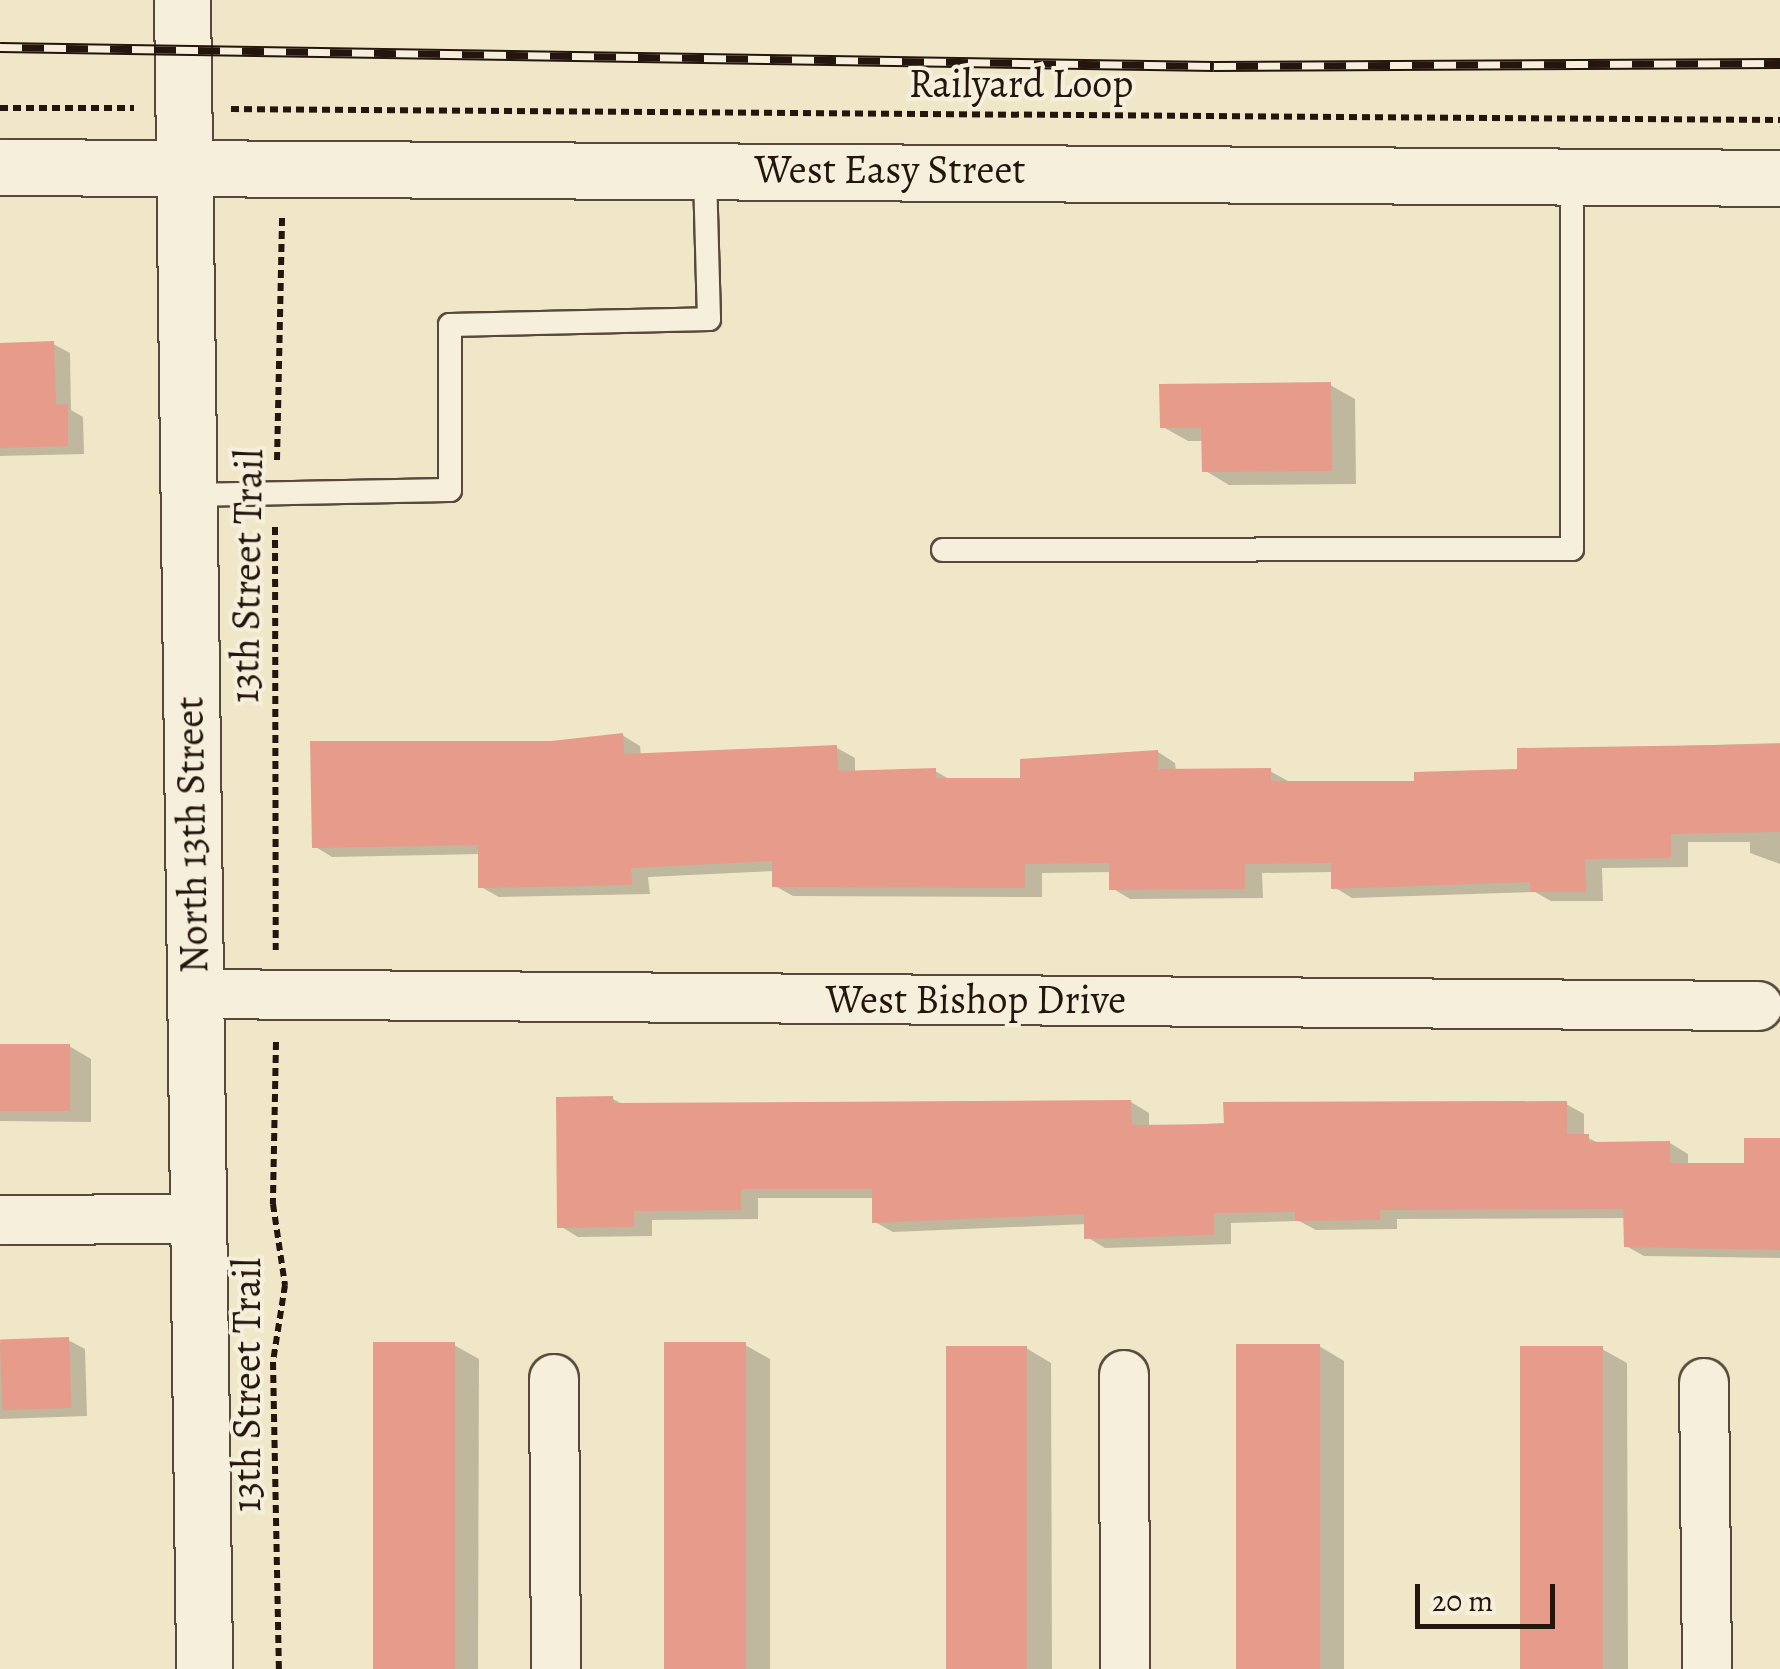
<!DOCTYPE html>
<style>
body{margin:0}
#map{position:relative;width:1780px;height:1669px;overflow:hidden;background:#efe7c7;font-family:Alegreya,serif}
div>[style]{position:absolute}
.shadow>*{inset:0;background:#0003}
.building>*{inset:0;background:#e79b8a;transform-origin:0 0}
.path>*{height:6px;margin-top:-3px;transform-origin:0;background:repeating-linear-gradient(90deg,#24150e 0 8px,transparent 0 13px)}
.roads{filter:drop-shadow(2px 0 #574a3c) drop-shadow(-2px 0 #574a3c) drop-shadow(0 2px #574a3c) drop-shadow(0 -2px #574a3c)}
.lane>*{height:22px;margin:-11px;padding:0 11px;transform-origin:11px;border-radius:11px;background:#f5efdb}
.street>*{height:48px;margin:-24px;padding:0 24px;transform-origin:24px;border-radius:24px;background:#f5efdb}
.secondary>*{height:55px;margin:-27.5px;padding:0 27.5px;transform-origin:27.5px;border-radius:27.5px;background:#f5efdb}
.rail>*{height:11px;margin-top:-5.5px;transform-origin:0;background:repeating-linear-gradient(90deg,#f5efdb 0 22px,#24150e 0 44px);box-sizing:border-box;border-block:2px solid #24150e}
span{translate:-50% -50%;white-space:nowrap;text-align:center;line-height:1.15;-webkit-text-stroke:8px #f5efdb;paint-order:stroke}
.street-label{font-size:40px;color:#24150e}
.scale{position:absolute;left:1415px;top:1584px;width:140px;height:45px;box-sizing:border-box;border:5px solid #24150e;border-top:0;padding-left:12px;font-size:30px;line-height:35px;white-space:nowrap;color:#24150e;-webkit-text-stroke:8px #f5efdb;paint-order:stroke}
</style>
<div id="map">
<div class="shadow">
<i style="clip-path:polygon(53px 344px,70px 353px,71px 410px,83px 417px,84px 454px,0 456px,0 345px)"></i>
<i style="clip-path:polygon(1330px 385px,1355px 399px,1356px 484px,1229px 485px,1204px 470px,1204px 441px,1188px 441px,1163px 427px)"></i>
<i style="clip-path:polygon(622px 735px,640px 746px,641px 756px,837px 748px,855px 758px,855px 773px,935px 771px,951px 780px,1023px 780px,1158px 752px,1175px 763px,1176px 771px,1270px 771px,1288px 781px,1417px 783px,1519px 772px,1519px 751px,1780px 743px,1780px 864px,1750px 853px,1750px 842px,1688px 842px,1688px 867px,1602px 868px,1603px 901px,1551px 901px,1535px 892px,1352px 898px,1334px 887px,1334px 872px,1262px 873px,1263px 898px,1130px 899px,1112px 888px,1111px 872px,1042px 873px,1042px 897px,793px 896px,775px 886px,775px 871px,648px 877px,650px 894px,499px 897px,481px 887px,480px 854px,332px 857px,314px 846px,551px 744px)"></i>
<i style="clip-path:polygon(69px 1046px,91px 1059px,91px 1122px,0 1121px,0 1047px)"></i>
<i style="clip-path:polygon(613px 1099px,624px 1105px,1131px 1102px,1149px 1113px,1149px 1127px,1566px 1104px,1584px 1114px,1584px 1136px,1603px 1145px,1670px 1143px,1688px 1154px,1688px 1166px,1746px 1165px,1780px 1140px,1780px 1258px,1644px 1256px,1626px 1246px,1626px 1218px,1397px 1219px,1397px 1229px,1316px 1230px,1299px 1221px,1231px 1223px,1231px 1244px,1105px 1248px,1087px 1237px,1087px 1224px,893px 1232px,875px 1222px,874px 1198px,758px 1198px,758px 1219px,652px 1220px,652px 1236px,578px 1237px,560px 1226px)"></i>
<i style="clip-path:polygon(68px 1340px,85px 1349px,87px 1416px,0 1419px,0 1343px)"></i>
<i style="clip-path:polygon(454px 1345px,479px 1359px,478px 1669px,374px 1669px)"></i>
<i style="clip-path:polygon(745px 1345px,770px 1359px,770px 1669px,667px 1669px)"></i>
<i style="clip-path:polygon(1319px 1346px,1344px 1361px,1344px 1669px,1240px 1669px)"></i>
<i style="clip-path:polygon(1026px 1348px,1051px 1363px,1052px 1669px,950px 1669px)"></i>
<i style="clip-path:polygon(1602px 1349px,1627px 1363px,1628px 1669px,1522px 1669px)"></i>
</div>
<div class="building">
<i style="clip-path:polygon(54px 341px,56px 405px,68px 404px,68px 446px,0 448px,0 343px)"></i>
<i style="clip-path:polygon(1331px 382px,1332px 471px,1202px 472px,1201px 428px,1160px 428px,1159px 384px)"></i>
<i style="clip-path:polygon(623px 733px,624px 754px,837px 745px,838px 771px,936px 768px,936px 778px,1020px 778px,1020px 759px,1158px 750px,1158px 769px,1271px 768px,1271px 781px,1414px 781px,1414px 772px,1517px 769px,1517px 748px,1780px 744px,1780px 832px,1671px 834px,1671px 858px,1585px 859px,1586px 892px,1530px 892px,1530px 882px,1331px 889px,1331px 863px,1245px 864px,1245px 889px,1109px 890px,1109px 863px,1025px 864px,1025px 888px,772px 887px,772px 861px,631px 868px,632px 885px,478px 888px,478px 845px,312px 848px,310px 741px,551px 741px)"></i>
<i style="left:0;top:1044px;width:70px;height:67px"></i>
<i style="clip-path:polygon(613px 1096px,613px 1103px,1131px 1100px,1132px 1125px,1224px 1124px,1223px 1102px,1567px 1101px,1567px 1134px,1589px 1134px,1589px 1142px,1670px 1141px,1670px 1163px,1744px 1163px,1744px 1138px,1780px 1138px,1780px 1250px,1624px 1247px,1623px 1209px,1380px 1210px,1380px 1220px,1295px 1221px,1295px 1212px,1214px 1213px,1214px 1235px,1084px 1239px,1084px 1214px,872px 1223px,872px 1189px,741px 1189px,741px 1210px,634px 1211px,634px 1227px,557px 1228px,556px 1097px)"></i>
<i style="left:69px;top:1337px;width:71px;height:69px;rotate:88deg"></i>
<i style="left:373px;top:1342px;width:82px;height:327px"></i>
<i style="left:746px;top:1342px;width:327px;height:82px;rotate:90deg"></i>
<i style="left:1320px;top:1344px;width:325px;height:84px;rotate:90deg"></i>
<i style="left:946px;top:1346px;width:81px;height:323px"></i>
<i style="left:1603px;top:1346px;width:323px;height:83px;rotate:90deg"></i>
</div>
<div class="path">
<i style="left:0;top:108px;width:134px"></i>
<i style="left:231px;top:109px;width:1549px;rotate:0.41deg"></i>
<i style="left:277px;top:460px;width:243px;rotate:-88.8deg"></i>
<i style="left:275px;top:527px;width:423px;rotate:89.9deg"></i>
<i style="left:276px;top:1042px;width:162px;rotate:91.1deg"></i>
<i style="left:273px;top:1204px;width:82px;rotate:81.6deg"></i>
<i style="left:285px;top:1285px;width:78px;rotate:98.9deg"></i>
<i style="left:273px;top:1362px;width:307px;rotate:88.9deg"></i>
</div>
<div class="roads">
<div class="lane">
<i style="left:187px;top:495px;width:263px;rotate:-1.1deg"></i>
<i style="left:450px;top:490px;width:165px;rotate:-90deg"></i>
<i style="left:450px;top:325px;width:259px;rotate:-1.3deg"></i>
<i style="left:709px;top:319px;width:147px;rotate:-91.6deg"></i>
<i style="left:943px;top:550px;width:629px;rotate:-0.09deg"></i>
<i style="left:1572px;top:549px;width:374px;rotate:-90deg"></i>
</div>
<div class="street">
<i style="left:194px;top:994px;width:1564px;rotate:0.44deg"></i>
<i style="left:0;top:1220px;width:195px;rotate:-0.3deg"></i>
<i style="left:1124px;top:1375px;width:294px;rotate:89.8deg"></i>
<i style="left:554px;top:1379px;width:290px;rotate:89.6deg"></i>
<i style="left:1704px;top:1383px;width:286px;rotate:89.4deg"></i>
</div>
<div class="secondary">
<i style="left:182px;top:0;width:1669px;rotate:89.24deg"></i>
<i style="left:0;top:167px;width:1780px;rotate:0.35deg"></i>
</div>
</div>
<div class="rail">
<i style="left:0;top:47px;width:1214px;rotate:0.9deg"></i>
<i style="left:1214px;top:66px;width:566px;rotate:-0.3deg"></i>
</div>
<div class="street-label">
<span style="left:1021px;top:84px">Railyard Loop</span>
<span style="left:890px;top:170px">West Easy Street</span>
<span style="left:247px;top:576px;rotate:-89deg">13th Street Trail</span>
<span style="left:192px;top:835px;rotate:-91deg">North 13th Street</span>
<span style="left:976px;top:1000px">West Bishop Drive</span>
<span style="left:247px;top:1385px;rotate:-90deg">13th Street Trail</span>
</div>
<div class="scale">20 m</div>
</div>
